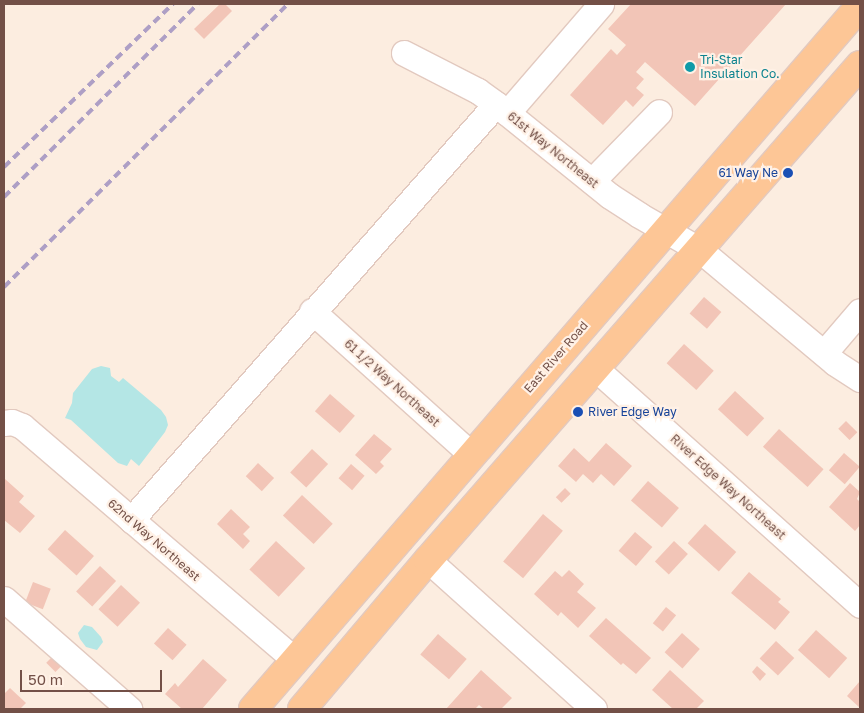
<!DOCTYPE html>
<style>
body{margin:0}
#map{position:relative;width:864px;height:713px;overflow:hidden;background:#fcede0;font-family:"Golos Text",sans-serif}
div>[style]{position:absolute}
.water>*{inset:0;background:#b4e6e5}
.building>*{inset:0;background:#f2c5b7;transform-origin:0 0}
.roads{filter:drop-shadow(1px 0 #e2c9bf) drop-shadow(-1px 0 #e2c9bf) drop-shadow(0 1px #e2c9bf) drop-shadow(0 -1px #e2c9bf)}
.minor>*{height:25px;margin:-12.5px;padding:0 12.5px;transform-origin:12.5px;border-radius:12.5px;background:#fff}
.major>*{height:28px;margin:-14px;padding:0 14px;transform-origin:14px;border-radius:14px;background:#fdc696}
.rail>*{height:4px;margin-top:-2px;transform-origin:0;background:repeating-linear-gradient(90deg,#ae9fc5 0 8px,transparent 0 13px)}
.dots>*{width:14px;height:14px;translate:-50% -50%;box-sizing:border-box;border:2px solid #fff1e6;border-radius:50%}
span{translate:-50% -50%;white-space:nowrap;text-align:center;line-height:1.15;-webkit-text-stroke:4.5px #fff1e6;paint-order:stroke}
.culture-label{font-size:12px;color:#0d838f}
.left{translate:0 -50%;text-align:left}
.street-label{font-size:12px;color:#735047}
.transit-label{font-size:12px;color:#164399}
.right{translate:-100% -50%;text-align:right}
.frame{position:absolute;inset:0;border:5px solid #735047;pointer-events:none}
.scale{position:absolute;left:20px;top:670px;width:142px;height:22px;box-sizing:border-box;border:2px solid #735047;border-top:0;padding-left:6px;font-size:15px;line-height:18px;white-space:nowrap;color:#735047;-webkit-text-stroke:4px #fff1e6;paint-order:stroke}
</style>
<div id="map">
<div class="water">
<i style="clip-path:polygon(101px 366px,110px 368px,111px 376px,119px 382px,123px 378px,161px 410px,166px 417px,168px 425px,165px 432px,139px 466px,131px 459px,127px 466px,118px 463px,71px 420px,65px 418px,72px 403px,73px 393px,92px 369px)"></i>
<i style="clip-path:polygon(84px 625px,92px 627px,101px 637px,103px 642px,97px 650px,86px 647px,80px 639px,78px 633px)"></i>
</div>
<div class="building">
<i style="clip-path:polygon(220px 4px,225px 4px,232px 11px,204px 39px,194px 29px)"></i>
<i style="clip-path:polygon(631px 4px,786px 4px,695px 106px,645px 62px,636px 72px,644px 79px,636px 88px,644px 95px,633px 107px,626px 100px,603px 125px,570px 95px,611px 49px,617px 55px,626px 45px,608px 29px)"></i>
<i style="left:704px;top:297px;width:23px;height:22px;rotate:41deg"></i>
<i style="left:684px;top:344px;width:40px;height:26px;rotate:42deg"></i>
<i style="left:735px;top:391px;width:40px;height:25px;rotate:43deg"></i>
<i style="left:330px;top:394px;width:33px;height:23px;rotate:41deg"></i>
<i style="left:846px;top:421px;width:16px;height:11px;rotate:45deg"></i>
<i style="left:779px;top:429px;width:60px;height:24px;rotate:42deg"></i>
<i style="clip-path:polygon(374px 434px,392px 449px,380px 462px,384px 466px,376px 474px,355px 455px)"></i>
<i style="clip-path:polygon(606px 443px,632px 466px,614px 486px,601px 474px,593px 483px,583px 474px,576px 482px,558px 466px,574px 448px,589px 462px)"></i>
<i style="left:312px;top:449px;width:22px;height:32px;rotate:43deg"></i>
<i style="left:844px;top:453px;width:21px;height:23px;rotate:41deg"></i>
<i style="left:258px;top:463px;width:22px;height:18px;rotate:43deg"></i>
<i style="left:351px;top:464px;width:18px;height:19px;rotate:41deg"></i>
<i style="clip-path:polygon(5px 479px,24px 496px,19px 502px,35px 516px,20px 533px,4px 520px)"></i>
<i style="left:648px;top:481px;width:41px;height:26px;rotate:41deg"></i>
<i style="clip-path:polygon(850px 483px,860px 492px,857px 499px,860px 502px,860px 525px,855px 531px,829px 507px)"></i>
<i style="left:565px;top:488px;width:8px;height:13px;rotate:45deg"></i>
<i style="left:302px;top:495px;width:42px;height:28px;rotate:43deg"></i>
<i style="clip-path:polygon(231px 509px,250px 527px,243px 534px,250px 541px,243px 549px,217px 524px)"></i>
<i style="left:543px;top:514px;width:26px;height:62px;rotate:40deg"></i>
<i style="left:705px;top:524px;width:42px;height:26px;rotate:42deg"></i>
<i style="left:65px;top:530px;width:39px;height:26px;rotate:42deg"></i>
<i style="left:635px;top:532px;width:23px;height:25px;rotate:41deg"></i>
<i style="left:276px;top:541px;width:40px;height:39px;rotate:43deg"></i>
<i style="left:674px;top:541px;width:19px;height:28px;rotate:43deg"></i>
<i style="left:100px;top:566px;width:22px;height:35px;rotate:43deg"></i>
<i style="clip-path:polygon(569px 570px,584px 584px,577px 592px,596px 608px,578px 628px,561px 612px,558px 616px,534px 594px,555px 571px,562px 577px)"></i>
<i style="clip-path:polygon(749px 572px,781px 599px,778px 602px,790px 612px,775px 630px,731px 593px)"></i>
<i style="left:33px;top:582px;width:19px;height:22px;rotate:21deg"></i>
<i style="left:121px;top:585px;width:26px;height:33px;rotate:43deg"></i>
<i style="left:666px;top:607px;width:13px;height:21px;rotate:39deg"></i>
<i style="clip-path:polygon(606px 618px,651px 658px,636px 674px,623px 663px,621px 665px,589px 636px)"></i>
<i style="left:168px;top:628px;width:25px;height:21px;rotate:42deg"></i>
<i style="left:816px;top:630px;width:42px;height:27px;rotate:42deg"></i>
<i style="left:682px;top:633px;width:24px;height:26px;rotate:42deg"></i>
<i style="left:438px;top:634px;width:38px;height:27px;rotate:41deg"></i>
<i style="left:776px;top:641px;width:25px;height:24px;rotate:43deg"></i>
<i style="left:54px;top:655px;width:13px;height:11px;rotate:45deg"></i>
<i style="clip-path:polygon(203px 659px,227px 680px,202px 709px,182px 709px,165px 694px,175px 683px,178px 687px)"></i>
<i style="clip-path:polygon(757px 666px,766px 674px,760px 681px,752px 672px)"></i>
<i style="clip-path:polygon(481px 670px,512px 698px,501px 709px,484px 709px,479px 705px,475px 709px,446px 709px)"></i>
<i style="clip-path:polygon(670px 670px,704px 701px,696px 709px,673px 709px,652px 690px)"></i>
<i style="clip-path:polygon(860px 681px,860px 708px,847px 696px)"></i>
<i style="clip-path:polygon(10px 688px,26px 703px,20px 709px,4px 709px,4px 694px)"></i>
</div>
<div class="roads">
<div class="minor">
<i style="left:404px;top:53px;width:83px;rotate:27.2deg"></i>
<i style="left:478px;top:91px;width:22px;rotate:36deg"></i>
<i style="left:496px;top:104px;width:146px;rotate:38.9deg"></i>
<i style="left:610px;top:196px;width:35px;rotate:33deg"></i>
<i style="left:639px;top:215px;width:70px;rotate:29.8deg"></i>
<i style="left:700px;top:250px;width:176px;rotate:39.9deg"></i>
<i style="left:835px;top:363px;width:30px;rotate:33deg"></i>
<i style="left:507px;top:113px;width:144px;rotate:-49.2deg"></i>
<i style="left:592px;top:181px;width:96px;rotate:-45.8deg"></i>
<i style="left:312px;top:311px;width:215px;rotate:42deg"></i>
<i style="left:824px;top:353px;width:55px;rotate:-49.4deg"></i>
<i style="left:595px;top:368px;width:356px;rotate:41.8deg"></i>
<i style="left:4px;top:423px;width:8px;rotate:-7deg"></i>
<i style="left:12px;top:422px;width:11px;rotate:22deg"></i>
<i style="left:22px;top:426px;width:360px;rotate:40.6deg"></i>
<i style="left:131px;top:520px;width:553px;rotate:-48.74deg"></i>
<i style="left:428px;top:560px;width:223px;rotate:41.9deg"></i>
<i style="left:4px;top:599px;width:167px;rotate:41.3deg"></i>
</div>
<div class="major">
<i style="left:253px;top:709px;width:929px;rotate:-49.19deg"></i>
<i style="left:302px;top:709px;width:195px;rotate:-49.8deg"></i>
<i style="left:428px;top:560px;width:657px;rotate:-48.89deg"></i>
</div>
</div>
<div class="rail">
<i style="left:4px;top:167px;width:235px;rotate:-44deg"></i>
<i style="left:4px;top:197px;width:274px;rotate:-44.9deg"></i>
<i style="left:4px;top:287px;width:401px;rotate:-44.9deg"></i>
</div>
<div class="dots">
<i style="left:690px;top:67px;background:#0f9aa8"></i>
<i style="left:788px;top:173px;background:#1a4fb4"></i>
<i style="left:578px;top:412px;background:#1a4fb4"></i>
</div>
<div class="culture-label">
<span class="left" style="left:700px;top:67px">Tri-Star<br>Insulation Co.</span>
</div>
<div class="street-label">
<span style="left:553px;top:150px;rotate:39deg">61st Way Northeast</span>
<span style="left:556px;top:357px;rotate:-49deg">East River Road</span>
<span style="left:392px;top:383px;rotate:42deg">61 1/2 Way Northeast</span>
<span style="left:728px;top:487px;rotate:42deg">River Edge Way Northeast</span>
<span style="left:154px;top:540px;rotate:41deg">62nd Way Northeast</span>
</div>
<div class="transit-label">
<span class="right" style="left:778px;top:173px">61 Way Ne</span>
<span class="left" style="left:588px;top:412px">River Edge Way</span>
</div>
<div class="frame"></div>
<div class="scale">50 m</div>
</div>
